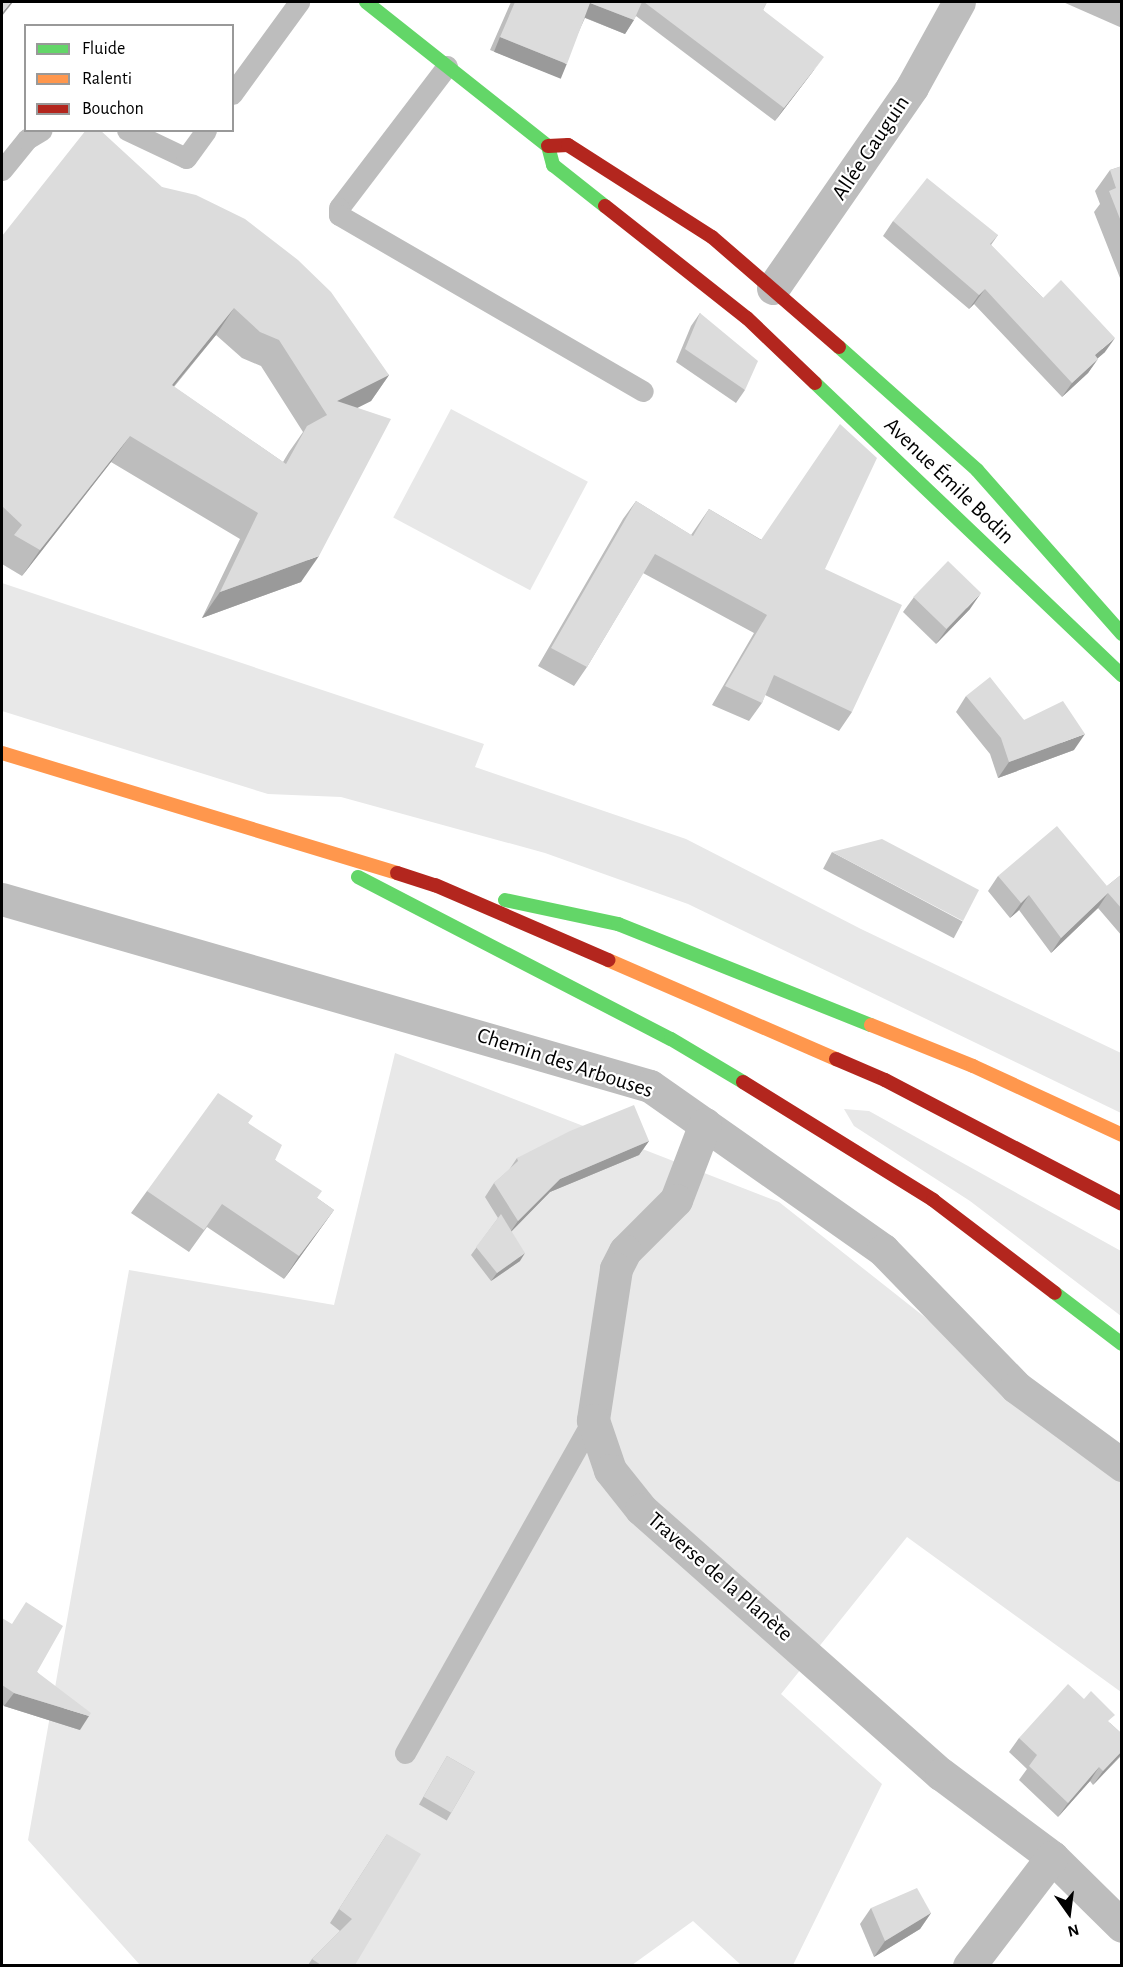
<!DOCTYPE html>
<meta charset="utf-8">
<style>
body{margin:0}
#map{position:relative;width:1123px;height:1967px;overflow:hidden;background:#fff;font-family:"Alegreya Sans",sans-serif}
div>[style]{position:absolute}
.green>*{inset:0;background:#e8e8e8;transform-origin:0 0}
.lane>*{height:21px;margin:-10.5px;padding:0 10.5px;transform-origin:10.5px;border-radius:10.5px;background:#bdbdbd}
.street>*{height:33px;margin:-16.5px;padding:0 16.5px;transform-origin:16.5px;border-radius:16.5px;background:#bdbdbd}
.fast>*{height:14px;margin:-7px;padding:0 7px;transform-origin:7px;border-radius:7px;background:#63d668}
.slow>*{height:14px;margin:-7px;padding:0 7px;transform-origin:7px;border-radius:7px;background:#ff974d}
.jam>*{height:14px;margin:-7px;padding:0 7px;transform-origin:7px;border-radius:7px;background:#b3261e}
.wall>*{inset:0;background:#bdbdbd;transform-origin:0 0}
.shaded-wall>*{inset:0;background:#9a9a9a;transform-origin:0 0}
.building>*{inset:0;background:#dcdcdc;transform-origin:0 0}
span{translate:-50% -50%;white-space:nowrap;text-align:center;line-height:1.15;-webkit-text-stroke:4.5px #fff;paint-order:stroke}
.street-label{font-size:22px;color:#000}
.frame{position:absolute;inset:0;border:3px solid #000;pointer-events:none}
.legend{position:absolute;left:24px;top:24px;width:210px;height:108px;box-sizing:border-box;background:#fff;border:2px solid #999;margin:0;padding:8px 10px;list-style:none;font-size:18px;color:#000}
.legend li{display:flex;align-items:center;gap:12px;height:30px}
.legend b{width:30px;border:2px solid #999}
.north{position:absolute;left:1039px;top:1883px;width:60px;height:60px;-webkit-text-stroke:4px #fff;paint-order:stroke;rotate:166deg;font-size:16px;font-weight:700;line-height:24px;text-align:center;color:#000}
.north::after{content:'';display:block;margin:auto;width:21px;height:27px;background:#000;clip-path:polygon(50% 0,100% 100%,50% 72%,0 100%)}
</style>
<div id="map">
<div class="green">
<i style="left:451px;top:409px;width:155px;height:123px;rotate:28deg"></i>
<i style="clip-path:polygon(2px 583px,484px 744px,475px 767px,686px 839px,861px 929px,1121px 1053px,1121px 1113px,688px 904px,545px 853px,341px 797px,268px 794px,2px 711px)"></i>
<i style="clip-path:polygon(395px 1053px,779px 1202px,1121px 1472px,1121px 1692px,907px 1537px,781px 1694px,882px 1784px,793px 1965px,741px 1965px,693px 1921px,632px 1965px,140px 1965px,28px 1840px,129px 1270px,334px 1305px)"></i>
<i style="clip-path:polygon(844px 1109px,869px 1111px,1121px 1251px,1121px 1316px,970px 1201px,854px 1126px)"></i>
</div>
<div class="lane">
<i style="left:447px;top:66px;width:178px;rotate:127.3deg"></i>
<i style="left:339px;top:208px;width:7px;rotate:90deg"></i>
<i style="left:339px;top:215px;width:351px;rotate:30.1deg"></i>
<i style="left:232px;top:94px;width:114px;rotate:-53.9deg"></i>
<i style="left:127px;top:130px;width:65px;rotate:25.4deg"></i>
<i style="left:186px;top:158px;width:34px;rotate:-54deg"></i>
<i style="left:2px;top:170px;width:40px;rotate:-51deg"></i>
<i style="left:27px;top:139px;width:17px;rotate:-31deg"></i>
<i style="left:405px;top:1753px;width:382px;rotate:-60.6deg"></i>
</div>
<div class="street">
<i style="left:773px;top:288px;width:244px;rotate:-55.3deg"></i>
<i style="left:912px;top:87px;width:97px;rotate:-61.1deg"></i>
<i style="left:2px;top:899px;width:674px;rotate:16.1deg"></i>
<i style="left:650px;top:1086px;width:285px;rotate:35.1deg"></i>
<i style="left:883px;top:1250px;width:191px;rotate:45.8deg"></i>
<i style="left:1016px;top:1387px;width:132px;rotate:36.3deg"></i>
<i style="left:705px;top:1124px;width:81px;rotate:110.9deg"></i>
<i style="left:676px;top:1200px;width:72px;rotate:135deg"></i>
<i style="left:625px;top:1251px;width:20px;rotate:117deg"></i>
<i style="left:616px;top:1269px;width:153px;rotate:98.7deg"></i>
<i style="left:593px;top:1420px;width:53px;rotate:71.2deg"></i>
<i style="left:610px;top:1470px;width:50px;rotate:51.5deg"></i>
<i style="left:641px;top:1509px;width:400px;rotate:41.5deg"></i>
<i style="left:941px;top:1774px;width:139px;rotate:36.8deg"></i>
<i style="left:1052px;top:1857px;width:98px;rotate:44.6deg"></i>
<i style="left:969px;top:1966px;width:137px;rotate:-52.7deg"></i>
</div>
<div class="fast">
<i style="left:366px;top:2px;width:232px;rotate:38.4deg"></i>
<i style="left:548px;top:146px;width:20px;rotate:75deg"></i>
<i style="left:553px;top:165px;width:66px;rotate:38.3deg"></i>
<i style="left:839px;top:347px;width:185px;rotate:41.7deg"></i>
<i style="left:977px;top:470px;width:219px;rotate:48.5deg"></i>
<i style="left:815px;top:383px;width:424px;rotate:43.6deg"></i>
<i style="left:358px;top:877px;width:352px;rotate:27.4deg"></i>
<i style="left:671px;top:1039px;width:84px;rotate:30.8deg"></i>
<i style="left:505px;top:900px;width:116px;rotate:12deg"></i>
<i style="left:618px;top:924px;width:272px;rotate:21.8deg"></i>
<i style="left:1055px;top:1293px;width:84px;rotate:37.3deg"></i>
</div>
<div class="slow">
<i style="left:2px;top:753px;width:413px;rotate:16.9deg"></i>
<i style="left:608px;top:960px;width:249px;rotate:23.5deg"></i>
<i style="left:871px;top:1025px;width:110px;rotate:21.9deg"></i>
<i style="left:973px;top:1066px;width:164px;rotate:24.8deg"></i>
</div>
<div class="jam">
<i style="left:548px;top:146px;width:20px;rotate:-3deg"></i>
<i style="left:568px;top:145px;width:171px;rotate:32.6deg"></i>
<i style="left:712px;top:237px;width:168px;rotate:40.9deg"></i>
<i style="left:605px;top:206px;width:181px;rotate:38.3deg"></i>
<i style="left:747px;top:318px;width:94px;rotate:43.7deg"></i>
<i style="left:397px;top:873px;width:40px;rotate:18deg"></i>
<i style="left:435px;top:885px;width:189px;rotate:23.4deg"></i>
<i style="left:836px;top:1059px;width:53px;rotate:23.2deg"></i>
<i style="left:885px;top:1080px;width:267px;rotate:27.6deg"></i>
<i style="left:743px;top:1082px;width:224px;rotate:31.8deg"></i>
<i style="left:933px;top:1200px;width:153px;rotate:37.3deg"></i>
</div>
<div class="wall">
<i style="clip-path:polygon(511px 2px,767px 2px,763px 10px,814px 70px,775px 121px,636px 16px,625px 34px,585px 18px,558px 77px,490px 50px)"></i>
<i style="clip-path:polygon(1063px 2px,1122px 2px,1122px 28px)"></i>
<i style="clip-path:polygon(1122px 166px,1122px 283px,1094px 212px,1100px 204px,1095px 191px,1110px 170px)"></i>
<i style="clip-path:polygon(evenodd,162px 187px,389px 375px,371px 401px,357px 408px,301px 582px,202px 618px,240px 539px,111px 462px,22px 576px,2px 564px,2px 553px,3px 551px,2px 549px,2px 236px,162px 187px,216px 335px,242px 358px,261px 366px,303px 432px,289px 452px,283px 462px,174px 387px,216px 335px)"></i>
<i style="clip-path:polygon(893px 221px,998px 235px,991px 245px,1043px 298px,1105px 352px,1098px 358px,1088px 373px,1062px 397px,974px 304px,969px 309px,883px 236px)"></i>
<i style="clip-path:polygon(700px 313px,745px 390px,736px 403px,676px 362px,691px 326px)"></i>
<i style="clip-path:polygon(636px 501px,691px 535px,709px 509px,760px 539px,825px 569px,852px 712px,839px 731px,765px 695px,762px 703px,749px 721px,712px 705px,754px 633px,643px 573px,587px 667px,574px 686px,538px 666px,623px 519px)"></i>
<i style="clip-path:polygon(914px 597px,970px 609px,936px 644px,903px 612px)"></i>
<i style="clip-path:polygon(966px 696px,1024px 720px,1074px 750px,998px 778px,990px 754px,956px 712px)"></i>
<i style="left:832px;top:852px;width:148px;height:19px;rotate:28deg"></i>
<i style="clip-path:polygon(1122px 874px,1122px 936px,1098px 908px,1051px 953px,1019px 910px,1010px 918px,988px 891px,998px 876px,1107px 886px)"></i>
<i style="clip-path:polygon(248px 1123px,275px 1160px,317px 1198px,334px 1210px,284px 1279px,207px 1227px,189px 1252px,131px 1213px,147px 1191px)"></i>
<i style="clip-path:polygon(649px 1141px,639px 1155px,550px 1192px,511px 1231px,520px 1261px,491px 1281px,471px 1255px,498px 1218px,485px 1197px,494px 1183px,509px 1170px,517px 1158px)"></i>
<i style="clip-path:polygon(2px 1618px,37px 1672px,80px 1730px,4px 1706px,2px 1704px)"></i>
<i style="clip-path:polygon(1110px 1723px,1122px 1734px,1122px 1755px,1093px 1785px,1090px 1781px,1058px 1817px,1019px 1780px,1027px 1769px,1009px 1752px,1019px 1738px)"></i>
<i style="left:447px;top:1756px;width:32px;height:56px;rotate:30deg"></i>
<i style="clip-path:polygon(387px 1834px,355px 1965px,308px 1965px,312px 1959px,340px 1931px,330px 1923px)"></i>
<i style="clip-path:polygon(871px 1908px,931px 1913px,920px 1929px,874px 1957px,860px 1924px)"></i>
</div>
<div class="shaded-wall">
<i style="clip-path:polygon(11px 2px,13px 2px,2px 16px,2px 13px)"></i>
<i style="clip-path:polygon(590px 3px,634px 20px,625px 34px,581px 16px)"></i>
<i style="left:500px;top:37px;width:72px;height:16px;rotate:22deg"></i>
<i style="clip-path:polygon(824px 57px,814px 70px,775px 121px,784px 108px)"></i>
<i style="clip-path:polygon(985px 289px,974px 304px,969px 309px,979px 295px)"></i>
<i style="clip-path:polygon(234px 308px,216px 335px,153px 411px,172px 385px)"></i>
<i style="clip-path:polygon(1115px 338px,1105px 352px,1084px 370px,1095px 355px)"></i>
<i style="clip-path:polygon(1098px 359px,1088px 373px,1062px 397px,1072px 383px)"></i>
<i style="clip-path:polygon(389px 375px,371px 401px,319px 427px,337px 401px)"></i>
<i style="clip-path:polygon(130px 436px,111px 462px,22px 576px,40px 550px)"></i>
<i style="clip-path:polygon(319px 556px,301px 582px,202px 618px,220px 592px)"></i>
<i style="clip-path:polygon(981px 593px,970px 609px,936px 644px,947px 629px)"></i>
<i style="clip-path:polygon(1085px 734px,1074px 750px,998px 778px,1009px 762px)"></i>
<i style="clip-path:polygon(1108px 893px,1098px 908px,1051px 953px,1061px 938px)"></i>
<i style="clip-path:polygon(1029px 895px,1019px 910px,1010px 918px,1021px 903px)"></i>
<i style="clip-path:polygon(649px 1141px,639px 1155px,550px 1192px,508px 1235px,518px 1221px,560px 1179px)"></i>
<i style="clip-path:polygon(334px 1210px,318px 1232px,284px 1279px,299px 1256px)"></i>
<i style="clip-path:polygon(525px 1253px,520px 1261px,491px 1281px,497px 1273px)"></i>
<i style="clip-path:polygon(14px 1693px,89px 1716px,80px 1730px,4px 1706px)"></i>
<i style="clip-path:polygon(1122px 1751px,1122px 1755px,1120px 1756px,1093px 1785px,1103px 1771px)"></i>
<i style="clip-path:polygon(1099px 1767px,1090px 1781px,1058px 1817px,1068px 1803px)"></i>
<i style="clip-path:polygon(931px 1913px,920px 1929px,874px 1957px,885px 1941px)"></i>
</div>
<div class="building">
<i style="clip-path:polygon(2px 2px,11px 2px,2px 13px)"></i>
<i style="clip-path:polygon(515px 2px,642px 2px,634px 20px,590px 3px,567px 64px,500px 37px)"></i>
<i style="clip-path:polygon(644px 2px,767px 2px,763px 10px,824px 57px,784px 108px)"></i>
<i style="clip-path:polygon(evenodd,86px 130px,100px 130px,162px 187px,196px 195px,245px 219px,298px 260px,331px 292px,389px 375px,337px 401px,391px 419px,319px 556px,220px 592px,258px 513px,130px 436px,40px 550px,14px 535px,22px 525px,2px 506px,2px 236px,86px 130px,234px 308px,260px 332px,279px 340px,327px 415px,307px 426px,286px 464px,172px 385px,234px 308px)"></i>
<i style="clip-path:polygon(1122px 166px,1122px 224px,1109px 191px,1116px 188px,1110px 170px)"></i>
<i style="clip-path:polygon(927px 178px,998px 235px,990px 244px,1043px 298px,1061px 280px,1115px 338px,1095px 355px,1098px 359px,1072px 383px,985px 289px,979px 295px,893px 221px)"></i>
<i style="clip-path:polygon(700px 313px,758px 361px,745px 390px,685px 349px)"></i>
<i style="clip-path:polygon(840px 424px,877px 458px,825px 569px,902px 605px,852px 712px,774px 675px,762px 703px,725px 686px,767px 615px,655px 554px,587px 667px,551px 648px,636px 501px,693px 536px,709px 509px,761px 540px)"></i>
<i style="left:948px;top:561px;width:46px;height:50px;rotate:44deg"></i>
<i style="clip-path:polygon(990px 677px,1024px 720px,1063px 701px,1085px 734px,1009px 762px,1001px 738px,966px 696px)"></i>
<i style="clip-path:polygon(1057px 826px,1107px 886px,1122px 874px,1122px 909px,1108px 893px,1061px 938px,1029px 895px,1021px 903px,998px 876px)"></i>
<i style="clip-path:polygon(882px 839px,979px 890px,963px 921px,832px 852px)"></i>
<i style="clip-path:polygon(218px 1093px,253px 1116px,248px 1123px,282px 1145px,275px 1160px,322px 1191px,317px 1198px,334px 1210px,299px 1256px,222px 1204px,204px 1230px,147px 1191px)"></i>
<i style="clip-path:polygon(634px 1105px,649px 1141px,560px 1179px,518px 1221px,494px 1183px,518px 1161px,517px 1158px,570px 1131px)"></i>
<i style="clip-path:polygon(501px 1214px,525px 1253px,497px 1273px,476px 1247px)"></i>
<i style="clip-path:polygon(26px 1602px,63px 1626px,37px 1672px,91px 1713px,89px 1716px,14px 1693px,2px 1685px,2px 1618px,12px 1624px)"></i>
<i style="clip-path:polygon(1068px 1684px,1084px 1699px,1091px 1691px,1115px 1715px,1108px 1721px,1122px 1734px,1122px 1751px,1103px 1771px,1099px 1767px,1068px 1803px,1029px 1766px,1037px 1755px,1019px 1738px)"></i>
<i style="left:447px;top:1756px;width:32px;height:47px;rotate:30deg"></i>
<i style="clip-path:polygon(387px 1834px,421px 1854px,355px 1965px,321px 1965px,312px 1959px,352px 1919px,339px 1909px)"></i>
<i style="clip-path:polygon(917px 1888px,931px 1913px,885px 1941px,871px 1908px)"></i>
</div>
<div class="street-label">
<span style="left:871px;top:148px;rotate:-56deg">Allée Gauguin</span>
<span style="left:949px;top:481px;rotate:44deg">Avenue Émile Bodin</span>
<span style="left:565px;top:1063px;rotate:18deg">Chemin des Arbouses</span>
<span style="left:720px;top:1577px;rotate:41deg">Traverse de la Planète</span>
</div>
<div class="frame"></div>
<ul class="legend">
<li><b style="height:8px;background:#63d668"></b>Fluide</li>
<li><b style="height:8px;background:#ff974d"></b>Ralenti</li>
<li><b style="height:8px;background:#b3261e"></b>Bouchon</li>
</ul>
<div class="north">N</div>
</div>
